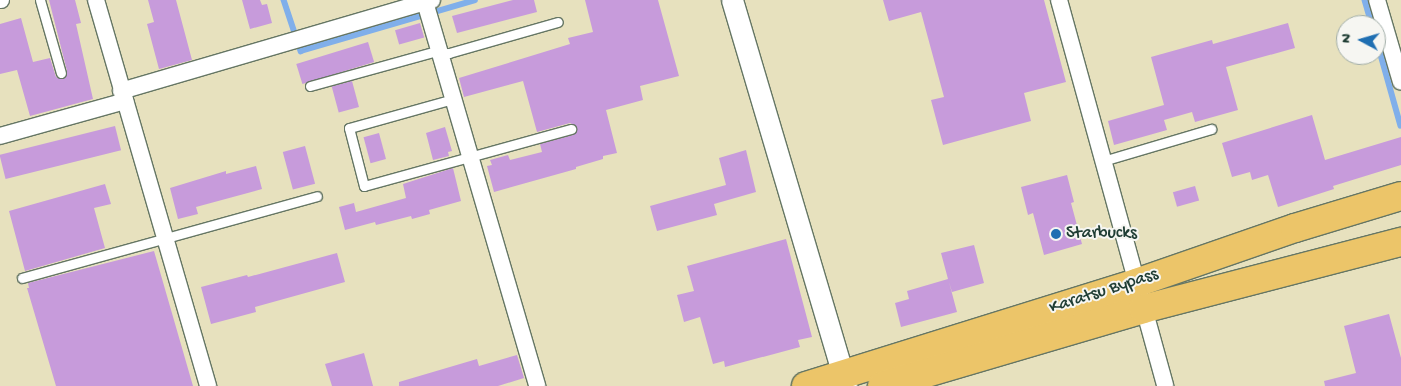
<!DOCTYPE html>
<style>
body{margin:0}
#map{position:relative;width:1401px;height:386px;overflow:hidden;background:#e7e1be;font-family:"Gochi Hand",sans-serif}
div>[style]{position:absolute}
.stream>*{height:5.5px;margin:-2.75px;padding:0 2.75px;transform-origin:2.75px;border-radius:2.75px;background:#80afea}
.building>*{inset:0;background:#c79bdb;transform-origin:0 0}
.roads{filter:drop-shadow(1px 0 #657664) drop-shadow(-1px 0 #657664) drop-shadow(0 1px #657664) drop-shadow(0 -1px #657664)}
.service>*{height:9px;margin:-4.5px;padding:0 4.5px;transform-origin:4.5px;border-radius:4.5px;background:#fff}
.minor>*{height:16px;margin:-8px;padding:0 8px;transform-origin:8px;border-radius:8px;background:#fff}
.tertiary>*{height:21px;margin:-10.5px;padding:0 10.5px;transform-origin:10.5px;border-radius:10.5px;background:#fff}
.trunk>*{height:28px;margin:-14px;padding:0 14px;transform-origin:14px;border-radius:14px;background:#ecc569}
.dots>*{width:14px;height:14px;translate:-50% -50%;box-sizing:border-box;border:2px solid #f6f6f2;border-radius:50%}
span{translate:-50% -50%;white-space:nowrap;text-align:center;line-height:1.15;-webkit-text-stroke:4px #f6f6f2;paint-order:stroke}
.poi-label{font-size:18px;color:#1f3d34}
.left{translate:0 -50%;text-align:left}
.street-label{font-size:18px;color:#1f3d34}
.north{position:absolute;left:1336px;top:15px;width:50px;height:50px;box-sizing:border-box;background:#f6f6f2;border:1px solid #a0aca6;border-radius:50%;rotate:276deg;font-size:14px;font-weight:700;line-height:20px;text-align:center;color:#1f3d34}
.north::after{content:'';display:block;margin:auto;width:18px;height:22px;background:#1f6fb2;clip-path:polygon(50% 0,100% 100%,50% 72%,0 100%)}
</style>
<div id="map">
<div class="stream">
<i style="left:284px;top:0;width:54px;rotate:71.6deg"></i>
<i style="left:301px;top:51px;width:181px;rotate:-16.3deg"></i>
<i style="left:1365px;top:0;width:26px;rotate:74deg"></i>
<i style="left:1376px;top:37px;width:92px;rotate:74.3deg"></i>
</div>
<div class="building">
<i style="clip-path:polygon(49px 0,75px 0,81px 23px,76px 24px,93px 99px,30px 116px,17px 70px,0 74px,0 24px,21px 18px,33px 62px,50px 58px,56px 77px,63px 79px,67px 71px)"></i>
<i style="clip-path:polygon(148px 0,176px 0,192px 60px,159px 69px,147px 24px,154px 22px)"></i>
<i style="clip-path:polygon(242px 0,260px 0,262px 5px,267px 4px,272px 23px,250px 29px)"></i>
<i style="clip-path:polygon(513px 0,534px 0,537px 12px,457px 33px,452px 16px)"></i>
<i style="clip-path:polygon(585px 0,658px 0,679px 76px,640px 86px,643px 100px,606px 110px,617px 153px,603px 156px,603px 159px,576px 167px,576px 169px,494px 192px,487px 166px,492px 165px,490px 160px,508px 155px,510px 160px,542px 152px,540px 144px,573px 135px,577px 131px,577px 127px,570px 123px,537px 132px,523px 81px,464px 97px,459px 78px,570px 44px,568px 38px,593px 32px)"></i>
<i style="clip-path:polygon(883px 0,1044px 0,1066px 82px,1024px 93px,1031px 121px,943px 145px,931px 100px,944px 97px,921px 12px,889px 21px)"></i>
<i style="left:420px;top:23px;width:15px;height:26px;rotate:74deg"></i>
<i style="clip-path:polygon(1288px 23px,1295px 48px,1226px 67px,1238px 110px,1195px 122px,1192px 112px,1164px 120px,1167px 130px,1114px 145px,1108px 121px,1164px 105px,1151px 57px,1212px 40px,1213px 44px)"></i>
<i style="left:368px;top:42px;width:21px;height:75px;rotate:73deg"></i>
<i style="left:352px;top:81px;width:27px;height:21px;rotate:75deg"></i>
<i style="clip-path:polygon(1312px 115px,1325px 160px,1401px 137px,1401px 165px,1333px 186px,1334px 189px,1278px 207px,1268px 175px,1252px 180px,1250px 172px,1232px 177px,1222px 143px)"></i>
<i style="left:115px;top:126px;width:25px;height:119px;rotate:76deg"></i>
<i style="clip-path:polygon(445px 127px,452px 151px,448px 152px,449px 156px,433px 160px,426px 133px)"></i>
<i style="left:379px;top:133px;width:27px;height:16px;rotate:75deg"></i>
<i style="left:305px;top:146px;width:39px;height:23px;rotate:75deg"></i>
<i style="clip-path:polygon(746px 150px,756px 192px,714px 204px,717px 215px,657px 231px,650px 206px,726px 185px,719px 158px)"></i>
<i style="clip-path:polygon(256px 166px,262px 189px,196px 207px,198px 214px,178px 219px,170px 188px,226px 171px,226px 174px)"></i>
<i style="clip-path:polygon(453px 168px,461px 201px,429px 210px,430px 214px,412px 219px,411px 216px,376px 225px,375px 222px,345px 230px,339px 207px,354px 203px,356px 212px,406px 198px,403px 184px)"></i>
<i style="clip-path:polygon(1067px 175px,1074px 202px,1071px 203px,1082px 244px,1044px 255px,1033px 213px,1028px 215px,1021px 187px)"></i>
<i style="clip-path:polygon(105px 184px,111px 204px,94px 208px,105px 248px,25px 271px,9px 211px)"></i>
<i style="left:1195px;top:186px;width:15px;height:23px;rotate:74deg"></i>
<i style="clip-path:polygon(786px 239px,812px 337px,798px 340px,800px 347px,725px 367px,724px 361px,713px 364px,700px 317px,684px 322px,677px 295px,694px 291px,687px 266px)"></i>
<i style="clip-path:polygon(974px 245px,984px 283px,952px 292px,949px 282px,957px 312px,901px 327px,895px 303px,909px 299px,907px 291px,948px 279px,941px 253px)"></i>
<i style="clip-path:polygon(154px 251px,193px 386px,56px 386px,27px 288px,29px 288px,28px 283px)"></i>
<i style="clip-path:polygon(337px 253px,345px 282px,255px 307px,256px 312px,211px 324px,201px 287px,247px 275px,248px 277px)"></i>
<i style="clip-path:polygon(1389px 314px,1401px 358px,1401px 386px,1325px 386px,1324px 381px,1356px 373px,1344px 326px)"></i>
<i style="clip-path:polygon(364px 353px,373px 386px,332px 386px,325px 364px)"></i>
<i style="clip-path:polygon(517px 355px,524px 378px,498px 386px,399px 386px,399px 382px,477px 359px,479px 366px)"></i>
</div>
<div class="roads">
<div class="service">
<i style="left:40px;top:0;width:76px;rotate:74deg"></i>
<i style="left:310px;top:86px;width:128px;rotate:-15.5deg"></i>
<i style="left:433px;top:52px;width:16px;rotate:4deg"></i>
<i style="left:449px;top:53px;width:113px;rotate:-15.9deg"></i>
<i style="left:453px;top:99px;width:108px;rotate:164.4deg"></i>
<i style="left:349px;top:128px;width:60px;rotate:75.5deg"></i>
<i style="left:364px;top:186px;width:215px;rotate:-15.4deg"></i>
<i style="left:1103px;top:161px;width:113px;rotate:-16.5deg"></i>
<i style="left:22px;top:278px;width:306px;rotate:-15.5deg"></i>
</div>
<div class="minor">
<i style="left:0;top:0;width:1px"></i>
<i style="left:96px;top:0;width:402px;rotate:73.8deg"></i>
<i style="left:1059px;top:0;width:400px;rotate:74.6deg"></i>
<i style="left:1377px;top:0;width:85px;rotate:73.7deg"></i>
<i style="left:425px;top:2px;width:400px;rotate:73.7deg"></i>
<i style="left:121px;top:91px;width:324px;rotate:-16.3deg"></i>
<i style="left:0;top:136px;width:130px;rotate:-15.6deg"></i>
</div>
<div class="tertiary">
<i style="left:732px;top:0;width:402px;rotate:73.5deg"></i>
</div>
<div class="trunk">
<i style="left:806px;top:386px;width:346px;rotate:-17.3deg"></i>
<i style="left:1136px;top:283px;width:168px;rotate:-19.1deg"></i>
<i style="left:1295px;top:228px;width:111px;rotate:-16.8deg"></i>
<i style="left:882px;top:386px;width:272px;rotate:-16.4deg"></i>
<i style="left:1143px;top:309px;width:267px;rotate:-14.6deg"></i>
</div>
</div>
<div class="dots">
<i style="left:1056px;top:234px;background:#1f6fb2"></i>
</div>
<div class="poi-label">
<span class="left" style="left:1066px;top:234px">Starbucks</span>
</div>
<div class="street-label">
<span style="left:1104px;top:292px;rotate:-18deg">Karatsu Bypass</span>
</div>
<div class="north">N</div>
</div>
